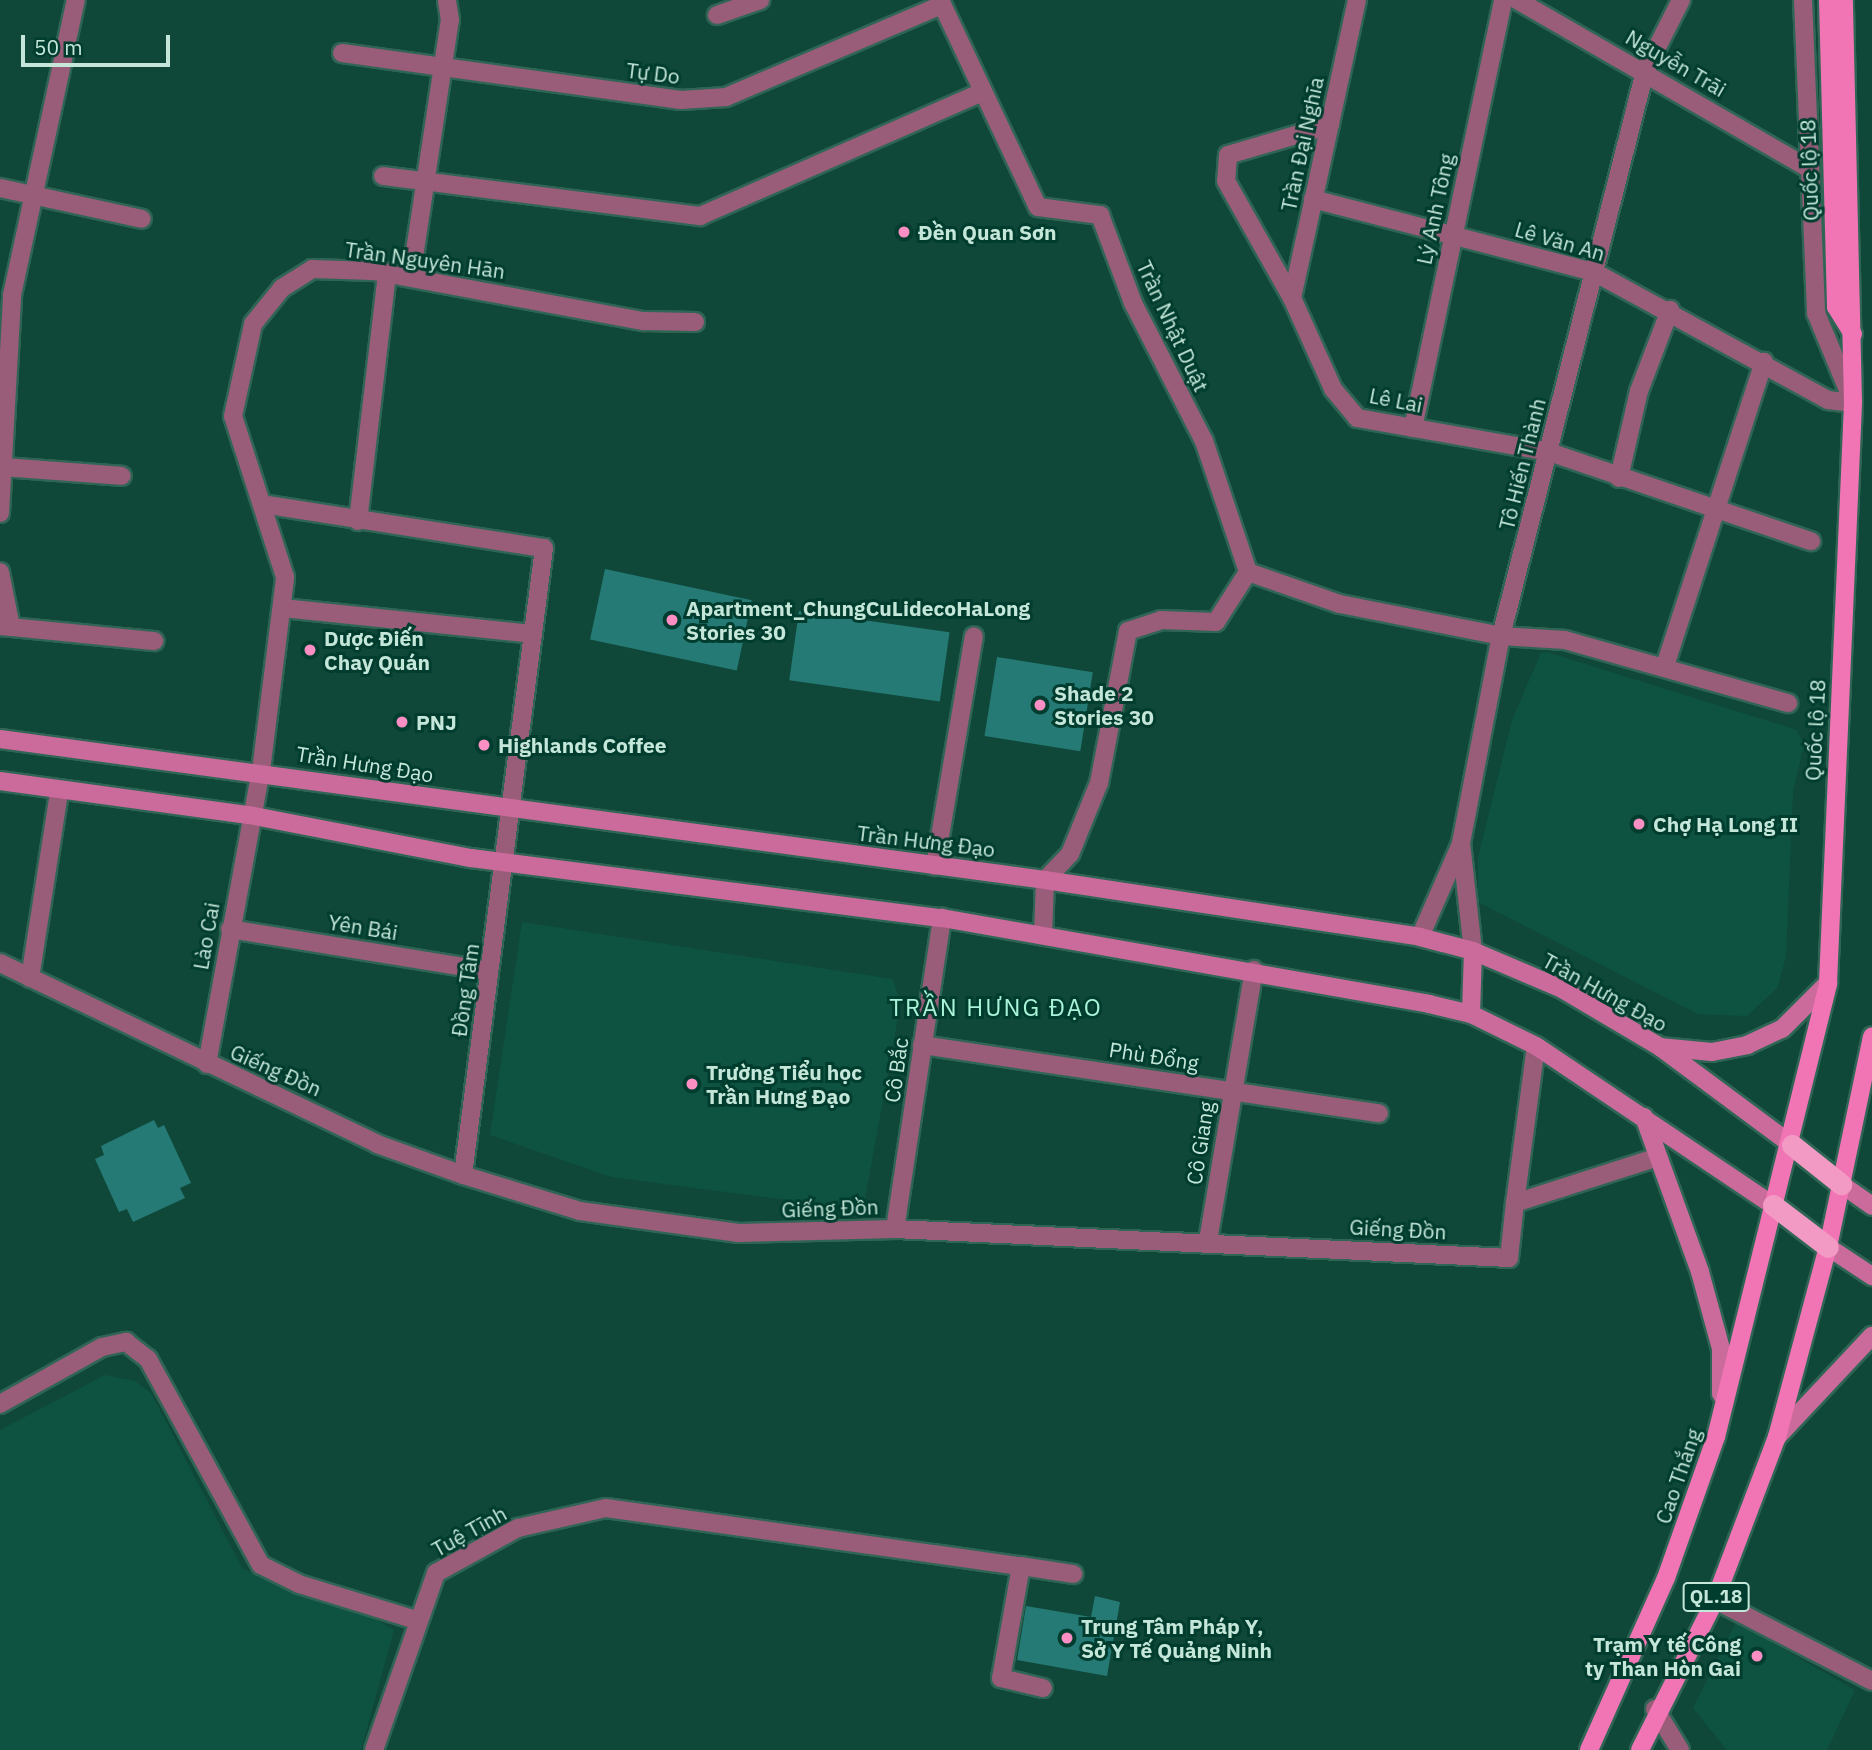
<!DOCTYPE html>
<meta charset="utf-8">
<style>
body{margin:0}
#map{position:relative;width:1872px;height:1750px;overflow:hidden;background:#0f4838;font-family:"IBM Plex Sans",sans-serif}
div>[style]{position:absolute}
.built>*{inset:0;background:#0e5341}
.building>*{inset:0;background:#257a76;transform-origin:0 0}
.roads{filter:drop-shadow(2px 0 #306555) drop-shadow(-2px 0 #306555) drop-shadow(0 2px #306555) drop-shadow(0 -2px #306555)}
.street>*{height:18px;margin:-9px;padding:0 9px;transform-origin:9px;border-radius:9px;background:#995c79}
.secondary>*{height:18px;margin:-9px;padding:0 9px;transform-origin:9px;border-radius:9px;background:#cb6b9b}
.primary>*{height:18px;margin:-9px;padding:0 9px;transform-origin:9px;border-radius:9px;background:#f175b4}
.highway>*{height:21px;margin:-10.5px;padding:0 10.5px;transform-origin:10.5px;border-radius:10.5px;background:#f39ac4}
.dots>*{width:19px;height:19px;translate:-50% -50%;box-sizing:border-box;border:4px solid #003d2e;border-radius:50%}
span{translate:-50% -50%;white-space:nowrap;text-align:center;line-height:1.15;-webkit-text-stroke:6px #003d2e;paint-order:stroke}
.shield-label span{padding:2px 5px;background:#003d2e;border:2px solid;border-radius:5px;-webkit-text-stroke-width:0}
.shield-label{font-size:19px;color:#c5e7da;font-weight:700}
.street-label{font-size:21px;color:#c5e7da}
.poi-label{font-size:21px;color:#c5e7da;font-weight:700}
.left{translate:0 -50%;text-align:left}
.right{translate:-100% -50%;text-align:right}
.quarter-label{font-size:24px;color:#aaf2d8;letter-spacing:2px}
.scale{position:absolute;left:21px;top:35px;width:149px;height:32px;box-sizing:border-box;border:4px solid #c5e7da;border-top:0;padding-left:9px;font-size:21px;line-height:24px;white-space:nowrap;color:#c5e7da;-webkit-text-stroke:5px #003d2e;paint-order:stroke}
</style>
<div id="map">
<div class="built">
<i style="clip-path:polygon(1547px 652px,1797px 730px,1804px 744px,1793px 792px,1786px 957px,1777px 988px,1747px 1016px,1698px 1014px,1478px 902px,1478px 857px,1512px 720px,1541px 653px)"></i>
<i style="clip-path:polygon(522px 922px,892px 979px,901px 1001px,863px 1210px,611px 1177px,490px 1135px)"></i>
<i style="clip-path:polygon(105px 1375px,135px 1381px,151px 1393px,242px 1568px,295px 1593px,347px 1603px,394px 1630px,361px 1750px,0 1750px,0 1430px)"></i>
<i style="clip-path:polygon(1736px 1622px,1855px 1690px,1827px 1750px,1727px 1750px,1693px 1708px)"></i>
</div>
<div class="building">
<i style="left:605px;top:569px;width:150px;height:72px;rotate:12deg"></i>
<i style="left:799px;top:611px;width:152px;height:70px;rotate:8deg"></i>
<i style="left:997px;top:657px;width:97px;height:80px;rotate:9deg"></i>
<i style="clip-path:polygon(154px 1120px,158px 1128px,164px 1125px,191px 1183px,180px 1188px,185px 1198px,133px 1222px,127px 1209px,119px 1212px,95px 1159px,104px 1155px,101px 1146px)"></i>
<i style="clip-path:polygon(1095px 1596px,1120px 1602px,1107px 1676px,1017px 1660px,1026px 1606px,1091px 1617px)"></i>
</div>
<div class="roads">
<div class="street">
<i style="left:940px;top:0;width:229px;rotate:64.7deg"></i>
<i style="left:1038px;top:207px;width:63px;rotate:7.4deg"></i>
<i style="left:1100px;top:215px;width:94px;rotate:69.4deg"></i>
<i style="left:1133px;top:303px;width:155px;rotate:62.8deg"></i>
<i style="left:1204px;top:441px;width:138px;rotate:71.4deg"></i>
<i style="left:1517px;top:0;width:338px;rotate:30deg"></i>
<i style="left:1803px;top:0;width:313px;rotate:87.6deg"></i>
<i style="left:1816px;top:313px;width:96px;rotate:67.4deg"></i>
<i style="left:717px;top:15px;width:46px;rotate:-19.2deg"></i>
<i style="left:342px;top:53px;width:342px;rotate:7.9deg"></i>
<i style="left:681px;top:100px;width:45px;rotate:-3.8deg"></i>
<i style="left:726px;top:97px;width:235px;rotate:-23.1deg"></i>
<i style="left:1330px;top:125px;width:106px;rotate:163.6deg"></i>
<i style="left:1228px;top:155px;width:26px;rotate:94deg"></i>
<i style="left:1226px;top:181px;width:134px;rotate:60.6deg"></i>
<i style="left:1292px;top:298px;width:100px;rotate:65.7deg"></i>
<i style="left:1333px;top:389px;width:38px;rotate:50deg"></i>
<i style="left:1357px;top:418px;width:195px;rotate:10deg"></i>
<i style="left:1549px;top:452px;width:277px;rotate:18.8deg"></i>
<i style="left:383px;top:176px;width:320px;rotate:7.2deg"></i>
<i style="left:700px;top:216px;width:308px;rotate:-23.7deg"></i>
<i style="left:0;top:188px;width:145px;rotate:12.3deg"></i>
<i style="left:1313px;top:199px;width:290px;rotate:14.6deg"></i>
<i style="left:1594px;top:272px;width:267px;rotate:28.7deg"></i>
<i style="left:1828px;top:400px;width:25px;rotate:7deg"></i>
<i style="left:411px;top:277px;width:260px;rotate:-81.4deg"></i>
<i style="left:450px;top:20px;width:20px;rotate:-99deg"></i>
<i style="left:1292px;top:298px;width:305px;rotate:-77.7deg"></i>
<i style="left:1413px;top:428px;width:437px;rotate:-78.1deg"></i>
<i style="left:3px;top:467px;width:119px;rotate:4.3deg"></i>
<i style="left:1619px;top:478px;width:89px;rotate:-77.1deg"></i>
<i style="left:1639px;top:391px;width:87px;rotate:-69.1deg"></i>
<i style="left:262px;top:504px;width:285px;rotate:8.9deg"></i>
<i style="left:544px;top:548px;width:632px;rotate:97.36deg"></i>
<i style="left:0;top:513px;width:218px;rotate:-86.8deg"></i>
<i style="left:12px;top:295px;width:302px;rotate:-77.8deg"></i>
<i style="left:358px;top:521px;width:250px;rotate:-83.3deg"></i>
<i style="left:0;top:572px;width:56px;rotate:78.7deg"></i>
<i style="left:11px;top:627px;width:11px;rotate:-175deg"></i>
<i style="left:282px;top:608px;width:252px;rotate:5.9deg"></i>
<i style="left:11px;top:627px;width:144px;rotate:5.6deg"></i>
<i style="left:1665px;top:666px;width:320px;rotate:-72deg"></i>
<i style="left:935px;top:866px;width:233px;rotate:-80.4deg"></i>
<i style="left:230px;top:929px;width:262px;rotate:9.2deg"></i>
<i style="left:1043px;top:935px;width:55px;rotate:-87.9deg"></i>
<i style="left:1045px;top:880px;width:36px;rotate:-46deg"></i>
<i style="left:1070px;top:854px;width:77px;rotate:-67.8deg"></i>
<i style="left:1099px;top:783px;width:155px;rotate:-79.2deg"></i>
<i style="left:1128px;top:631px;width:35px;rotate:-18deg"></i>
<i style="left:1161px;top:620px;width:55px;rotate:2.1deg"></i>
<i style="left:1216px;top:622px;width:59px;rotate:-57.4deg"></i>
<i style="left:1248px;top:572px;width:97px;rotate:19.2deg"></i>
<i style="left:1340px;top:604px;width:164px;rotate:11.2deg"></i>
<i style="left:1501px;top:636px;width:64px;rotate:3.6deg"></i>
<i style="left:1565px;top:640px;width:232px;rotate:15.8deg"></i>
<i style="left:1420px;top:937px;width:99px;rotate:-66.3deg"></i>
<i style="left:1473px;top:951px;width:109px;rotate:-96.3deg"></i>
<i style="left:1461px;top:843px;width:211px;rotate:-79.1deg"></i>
<i style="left:1501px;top:636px;width:583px;rotate:-75.7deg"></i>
<i style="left:1645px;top:71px;width:80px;rotate:-63.1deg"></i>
<i style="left:0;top:963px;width:418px;rotate:25.6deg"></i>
<i style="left:377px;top:1144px;width:91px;rotate:19.8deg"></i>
<i style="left:463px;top:1175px;width:122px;rotate:17.1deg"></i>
<i style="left:580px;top:1211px;width:160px;rotate:7.9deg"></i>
<i style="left:738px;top:1233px;width:157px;rotate:-1.5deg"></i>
<i style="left:895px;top:1229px;width:615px;rotate:2.7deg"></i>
<i style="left:1509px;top:1258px;width:55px;rotate:-83.8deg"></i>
<i style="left:1515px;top:1203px;width:150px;rotate:-17.8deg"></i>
<i style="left:30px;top:978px;width:188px;rotate:-81.1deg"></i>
<i style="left:922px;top:1045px;width:462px;rotate:8.5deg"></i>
<i style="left:207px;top:1064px;width:298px;rotate:-79.6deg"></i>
<i style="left:261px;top:771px;width:195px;rotate:-82.9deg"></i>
<i style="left:285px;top:577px;width:169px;rotate:-107.9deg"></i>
<i style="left:233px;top:416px;width:94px;rotate:-77.7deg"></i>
<i style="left:253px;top:324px;width:46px;rotate:-51.1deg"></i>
<i style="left:282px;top:288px;width:36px;rotate:-32deg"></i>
<i style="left:312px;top:269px;width:61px;rotate:1.9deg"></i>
<i style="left:373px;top:271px;width:276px;rotate:10.5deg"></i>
<i style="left:644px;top:321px;width:51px;rotate:1.1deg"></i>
<i style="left:1515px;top:1203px;width:158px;rotate:-82.4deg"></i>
<i style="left:895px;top:1229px;width:315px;rotate:-81.4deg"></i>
<i style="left:1208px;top:1241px;width:275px;rotate:-80.4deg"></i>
<i style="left:0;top:1404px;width:117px;rotate:-29.2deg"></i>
<i style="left:102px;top:1347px;width:25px;rotate:-12deg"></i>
<i style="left:126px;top:1342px;width:28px;rotate:38deg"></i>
<i style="left:148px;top:1359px;width:235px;rotate:61.3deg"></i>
<i style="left:261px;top:1565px;width:42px;rotate:26.6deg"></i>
<i style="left:299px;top:1584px;width:122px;rotate:17.1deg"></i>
<i style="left:1021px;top:1566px;width:53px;rotate:8.7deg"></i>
<i style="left:1715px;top:1600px;width:177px;rotate:27.3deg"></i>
<i style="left:1655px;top:1709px;width:48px;rotate:58.6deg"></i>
<i style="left:374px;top:1750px;width:188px;rotate:-70.7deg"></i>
<i style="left:436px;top:1573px;width:94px;rotate:-28.8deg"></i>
<i style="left:518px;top:1528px;width:90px;rotate:-12.8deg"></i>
<i style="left:606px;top:1508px;width:419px;rotate:8deg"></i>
<i style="left:1021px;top:1566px;width:114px;rotate:100.1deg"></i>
<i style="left:1001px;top:1678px;width:43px;rotate:13.4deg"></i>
</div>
<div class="secondary">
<i style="left:0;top:739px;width:1054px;rotate:7.68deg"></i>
<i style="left:1045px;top:880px;width:379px;rotate:8.6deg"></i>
<i style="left:1420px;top:937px;width:55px;rotate:14.8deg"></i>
<i style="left:1473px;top:951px;width:97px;rotate:23.1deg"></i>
<i style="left:1562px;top:989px;width:114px;rotate:30.6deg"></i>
<i style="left:1660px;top:1047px;width:164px;rotate:36.6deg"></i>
<i style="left:0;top:781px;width:251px;rotate:7.8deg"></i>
<i style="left:249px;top:815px;width:226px;rotate:11deg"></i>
<i style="left:471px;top:858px;width:475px;rotate:7.3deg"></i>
<i style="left:942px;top:918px;width:495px;rotate:10deg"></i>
<i style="left:1429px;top:1004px;width:43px;rotate:13.4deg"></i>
<i style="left:1471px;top:1014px;width:72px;rotate:26.2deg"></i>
<i style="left:1536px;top:1046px;width:285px;rotate:33.9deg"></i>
<i style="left:1471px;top:1014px;width:63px;rotate:-88.2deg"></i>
<i style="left:1660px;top:1047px;width:52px;rotate:5.5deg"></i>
<i style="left:1712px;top:1052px;width:36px;rotate:-11deg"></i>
<i style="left:1747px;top:1045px;width:38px;rotate:-25deg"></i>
<i style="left:1782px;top:1029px;width:65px;rotate:-45deg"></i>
<i style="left:1644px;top:1117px;width:165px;rotate:70.1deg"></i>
<i style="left:1700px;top:1272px;width:80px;rotate:74.7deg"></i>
<i style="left:1721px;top:1349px;width:45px;rotate:90deg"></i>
<i style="left:1841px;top:1184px;width:38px;rotate:35deg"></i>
<i style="left:1828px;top:1247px;width:53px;rotate:33.4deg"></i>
<i style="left:1777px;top:1437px;width:139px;rotate:-46.8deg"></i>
</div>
<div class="primary">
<i style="left:1828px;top:0;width:307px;rotate:88.5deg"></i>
<i style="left:1836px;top:307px;width:32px;rotate:58deg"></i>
<i style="left:1589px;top:1750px;width:188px;rotate:-65.9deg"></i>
<i style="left:1666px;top:1578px;width:150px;rotate:-70.5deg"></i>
<i style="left:1716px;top:1437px;width:468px;rotate:-76.1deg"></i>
<i style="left:1828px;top:983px;width:581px;rotate:-87.53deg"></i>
<i style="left:1853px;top:403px;width:403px;rotate:-91.3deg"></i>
<i style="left:1640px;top:1750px;width:168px;rotate:-63.4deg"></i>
<i style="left:1715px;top:1600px;width:174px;rotate:-69.2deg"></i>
<i style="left:1777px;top:1437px;width:197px;rotate:-75deg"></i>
<i style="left:1828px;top:1247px;width:215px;rotate:-78.2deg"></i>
</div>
<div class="highway">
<i style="left:1792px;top:1145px;width:63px;rotate:38.5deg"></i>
<i style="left:1773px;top:1205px;width:69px;rotate:37.4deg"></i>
</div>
</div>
<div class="dots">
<i style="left:904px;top:232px;background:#fb8fc4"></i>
<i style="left:672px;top:620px;background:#fb8fc4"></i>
<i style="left:310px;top:650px;background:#fb8fc4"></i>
<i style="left:1040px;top:705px;background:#fb8fc4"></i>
<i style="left:402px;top:722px;background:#fb8fc4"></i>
<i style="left:484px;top:745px;background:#fb8fc4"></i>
<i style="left:1639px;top:824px;background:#fb8fc4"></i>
<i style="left:692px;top:1084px;background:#fb8fc4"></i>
<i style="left:1067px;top:1638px;background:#fb8fc4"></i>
<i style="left:1757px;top:1656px;background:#fb8fc4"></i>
</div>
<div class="shield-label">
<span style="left:1716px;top:1597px">QL.18</span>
</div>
<div class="street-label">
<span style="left:1676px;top:63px;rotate:30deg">Nguyễn Trãi</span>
<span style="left:653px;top:73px;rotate:7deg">Tự Do</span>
<span style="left:1302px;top:144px;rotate:-78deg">Trần Đại Nghĩa</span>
<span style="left:1809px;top:170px;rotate:-92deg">Quốc lộ 18</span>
<span style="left:1435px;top:209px;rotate:-78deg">Lý Anh Tông</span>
<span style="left:1560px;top:241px;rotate:16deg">Lê Văn An</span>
<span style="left:425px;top:260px;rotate:8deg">Trần Nguyên Hãn</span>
<span style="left:1173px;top:326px;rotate:65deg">Trần Nhật Duật</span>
<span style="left:1396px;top:400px;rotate:11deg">Lê Lai</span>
<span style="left:1522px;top:464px;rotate:-76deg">Tô Hiến Thành</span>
<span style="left:1815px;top:730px;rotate:-87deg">Quốc lộ 18</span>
<span style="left:365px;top:764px;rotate:9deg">Trần Hưng Đạo</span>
<span style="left:926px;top:841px;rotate:7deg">Trần Hưng Đạo</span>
<span style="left:363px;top:927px;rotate:9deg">Yên Bái</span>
<span style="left:206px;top:936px;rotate:-80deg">Lào Cai</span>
<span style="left:465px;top:990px;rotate:-82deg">Đồng Tâm</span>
<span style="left:1605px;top:992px;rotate:29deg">Trần Hưng Đạo</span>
<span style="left:1154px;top:1056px;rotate:9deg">Phù Đổng</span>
<span style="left:276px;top:1070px;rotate:24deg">Giếng Đồn</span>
<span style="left:896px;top:1070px;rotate:-82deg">Cô Bắc</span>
<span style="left:1200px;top:1143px;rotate:-81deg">Cô Giang</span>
<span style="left:830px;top:1208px;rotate:-2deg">Giếng Đồn</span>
<span style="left:1398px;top:1229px;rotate:3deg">Giếng Đồn</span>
<span style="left:1678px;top:1476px;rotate:-71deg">Cao Thắng</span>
<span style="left:469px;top:1531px;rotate:-29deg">Tuệ Tĩnh</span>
</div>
<div class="poi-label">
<span class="left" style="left:918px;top:232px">Đền Quan Sơn</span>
<span class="left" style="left:686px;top:620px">Apartment_ChungCuLidecoHaLong<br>Stories 30</span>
<span class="left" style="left:324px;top:650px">Dược Điến<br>Chay Quán</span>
<span class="left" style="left:1054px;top:705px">Shade 2<br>Stories 30</span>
<span class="left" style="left:416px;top:722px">PNJ</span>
<span class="left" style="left:498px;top:745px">Highlands Coffee</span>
<span class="left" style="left:1653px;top:824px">Chợ Hạ Long II</span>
<span class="left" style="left:706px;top:1084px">Trường Tiểu học<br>Trần Hưng Đạo</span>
<span class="left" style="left:1081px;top:1638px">Trung Tâm Pháp Y,<br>Sở Y Tế Quảng Ninh</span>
<span class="right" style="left:1741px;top:1656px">Trạm Y tế Công<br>ty Than Hòn Gai</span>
</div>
<div class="quarter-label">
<span style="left:996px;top:1008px">TRẦN HƯNG ĐẠO</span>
</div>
<div class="scale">50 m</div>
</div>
